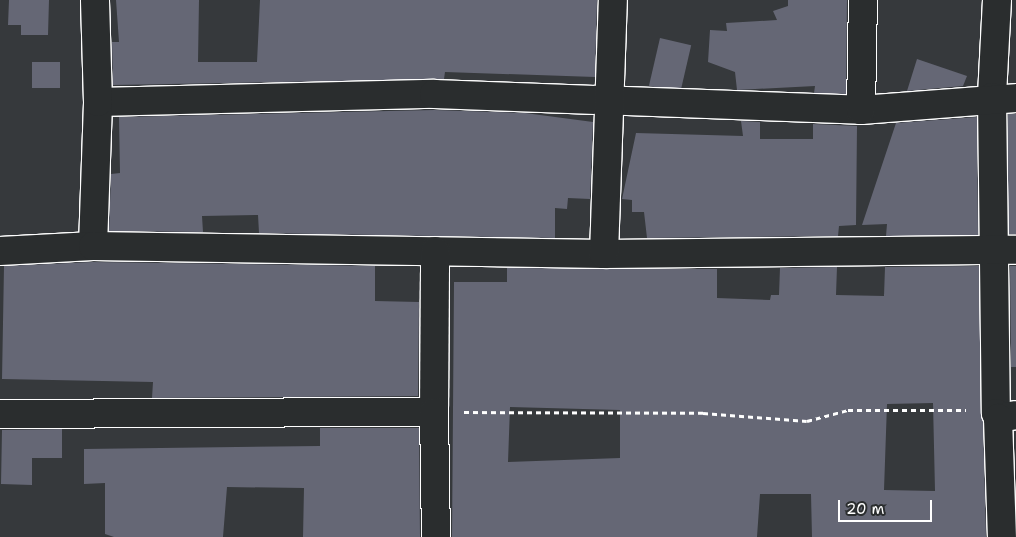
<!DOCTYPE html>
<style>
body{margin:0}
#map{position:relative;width:1016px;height:537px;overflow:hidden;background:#36393c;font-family:"Shantell Sans",sans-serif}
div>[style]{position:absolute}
.building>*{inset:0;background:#656775;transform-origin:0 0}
.path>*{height:3px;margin-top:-1.5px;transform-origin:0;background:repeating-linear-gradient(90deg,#fff 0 5px,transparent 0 9px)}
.roads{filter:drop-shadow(1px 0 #fff) drop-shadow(-1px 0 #fff) drop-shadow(0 1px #fff) drop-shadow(0 -1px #fff)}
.street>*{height:28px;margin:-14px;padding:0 14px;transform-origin:14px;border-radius:14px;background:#2a2d2e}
span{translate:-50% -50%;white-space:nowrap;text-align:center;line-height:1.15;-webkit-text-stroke:4px #2a2d2e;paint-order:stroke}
.scale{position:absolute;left:838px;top:500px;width:94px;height:22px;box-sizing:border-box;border:2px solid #fff;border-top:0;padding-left:6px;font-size:15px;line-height:18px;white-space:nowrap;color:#fff;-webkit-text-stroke:4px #2a2d2e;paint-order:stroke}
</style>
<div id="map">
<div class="building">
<i style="clip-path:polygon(9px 0,49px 0,48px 35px,21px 35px,21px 25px,8px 25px)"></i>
<i style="clip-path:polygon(116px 0,199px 0,198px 62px,257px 62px,260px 0,597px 0,595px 77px,445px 72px,444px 79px,113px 85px,112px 42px,119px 42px)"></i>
<i style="clip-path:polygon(788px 0,847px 0,846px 94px,814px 93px,815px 86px,737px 90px,735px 72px,708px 62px,710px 30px,727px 31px,726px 23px,777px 20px,773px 11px,788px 6px)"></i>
<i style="left:660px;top:38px;width:32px;height:49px;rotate:13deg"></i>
<i style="clip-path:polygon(917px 59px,967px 76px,963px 86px,907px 91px)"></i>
<i style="left:32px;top:62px;width:28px;height:26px"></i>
<i style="clip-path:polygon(434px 110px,525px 113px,593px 122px,590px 199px,568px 198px,567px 209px,555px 208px,555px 238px,259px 233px,258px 215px,202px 216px,203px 232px,109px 231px,111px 174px,120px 173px,119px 117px)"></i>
<i style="left:1008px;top:114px;width:8px;height:120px"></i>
<i style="clip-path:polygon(977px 117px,978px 235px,886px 236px,887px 224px,862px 225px,896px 123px)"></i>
<i style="clip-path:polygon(741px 121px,760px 122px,760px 139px,813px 139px,813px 124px,857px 126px,856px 225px,839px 226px,838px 236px,647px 238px,644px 212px,632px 212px,632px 200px,622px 199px,636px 133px,743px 136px)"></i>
<i style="clip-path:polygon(93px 262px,375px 266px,375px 301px,419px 302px,418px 396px,152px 398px,153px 382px,2px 379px,4px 266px)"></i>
<i style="clip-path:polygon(evenodd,979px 266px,986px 537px,812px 537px,811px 494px,760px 494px,757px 537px,452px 537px,454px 282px,507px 282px,507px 268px,717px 269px,717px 298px,770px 300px,771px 295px,779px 295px,780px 268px,837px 267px,836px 295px,884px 296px,885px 267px,979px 266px,933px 403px,935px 491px,884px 490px,887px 404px,933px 403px,979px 266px,510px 407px,620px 410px,620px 458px,508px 462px,510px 407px)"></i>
<i style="clip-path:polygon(1010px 266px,1016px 266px,1016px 367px,1011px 367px)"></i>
<i style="clip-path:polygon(320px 428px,419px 428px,420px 537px,303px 537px,304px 488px,227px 487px,223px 537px,114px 537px,105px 534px,105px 483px,84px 484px,84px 449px,320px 446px)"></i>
<i style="clip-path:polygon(62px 429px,62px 458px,32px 458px,32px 485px,1px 484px,2px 430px)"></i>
</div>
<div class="path">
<i style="left:464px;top:412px;width:239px;rotate:0.2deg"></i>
<i style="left:703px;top:413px;width:104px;rotate:4.4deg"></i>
<i style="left:807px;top:421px;width:42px;rotate:-15deg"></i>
<i style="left:848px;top:410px;width:118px"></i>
</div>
<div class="roads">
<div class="street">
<i style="left:997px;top:0;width:97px;rotate:93deg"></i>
<i style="left:992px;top:97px;width:316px;rotate:89.3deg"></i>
<i style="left:996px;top:413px;width:5px;rotate:68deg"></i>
<i style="left:998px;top:418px;width:18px;rotate:-9deg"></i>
<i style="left:98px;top:102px;width:336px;rotate:-1.4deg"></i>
<i style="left:434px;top:94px;width:427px;rotate:2.1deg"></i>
<i style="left:861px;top:110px;width:155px;rotate:-4.4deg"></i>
<i style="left:861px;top:110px;width:110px;rotate:-89deg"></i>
<i style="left:93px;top:246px;width:144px;rotate:-88deg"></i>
<i style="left:98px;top:102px;width:102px;rotate:-91.7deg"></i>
<i style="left:0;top:251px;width:93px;rotate:-3.1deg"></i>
<i style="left:93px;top:246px;width:511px;rotate:0.9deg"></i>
<i style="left:604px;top:254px;width:412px;rotate:-0.6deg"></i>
<i style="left:604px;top:254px;width:254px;rotate:-88deg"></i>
<i style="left:434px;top:412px;width:161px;rotate:-89.6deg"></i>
<i style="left:0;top:414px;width:434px;rotate:-0.3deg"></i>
<i style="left:434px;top:412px;width:125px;rotate:89.1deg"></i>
<i style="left:998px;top:418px;width:119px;rotate:88.1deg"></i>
</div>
</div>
<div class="scale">20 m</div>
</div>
